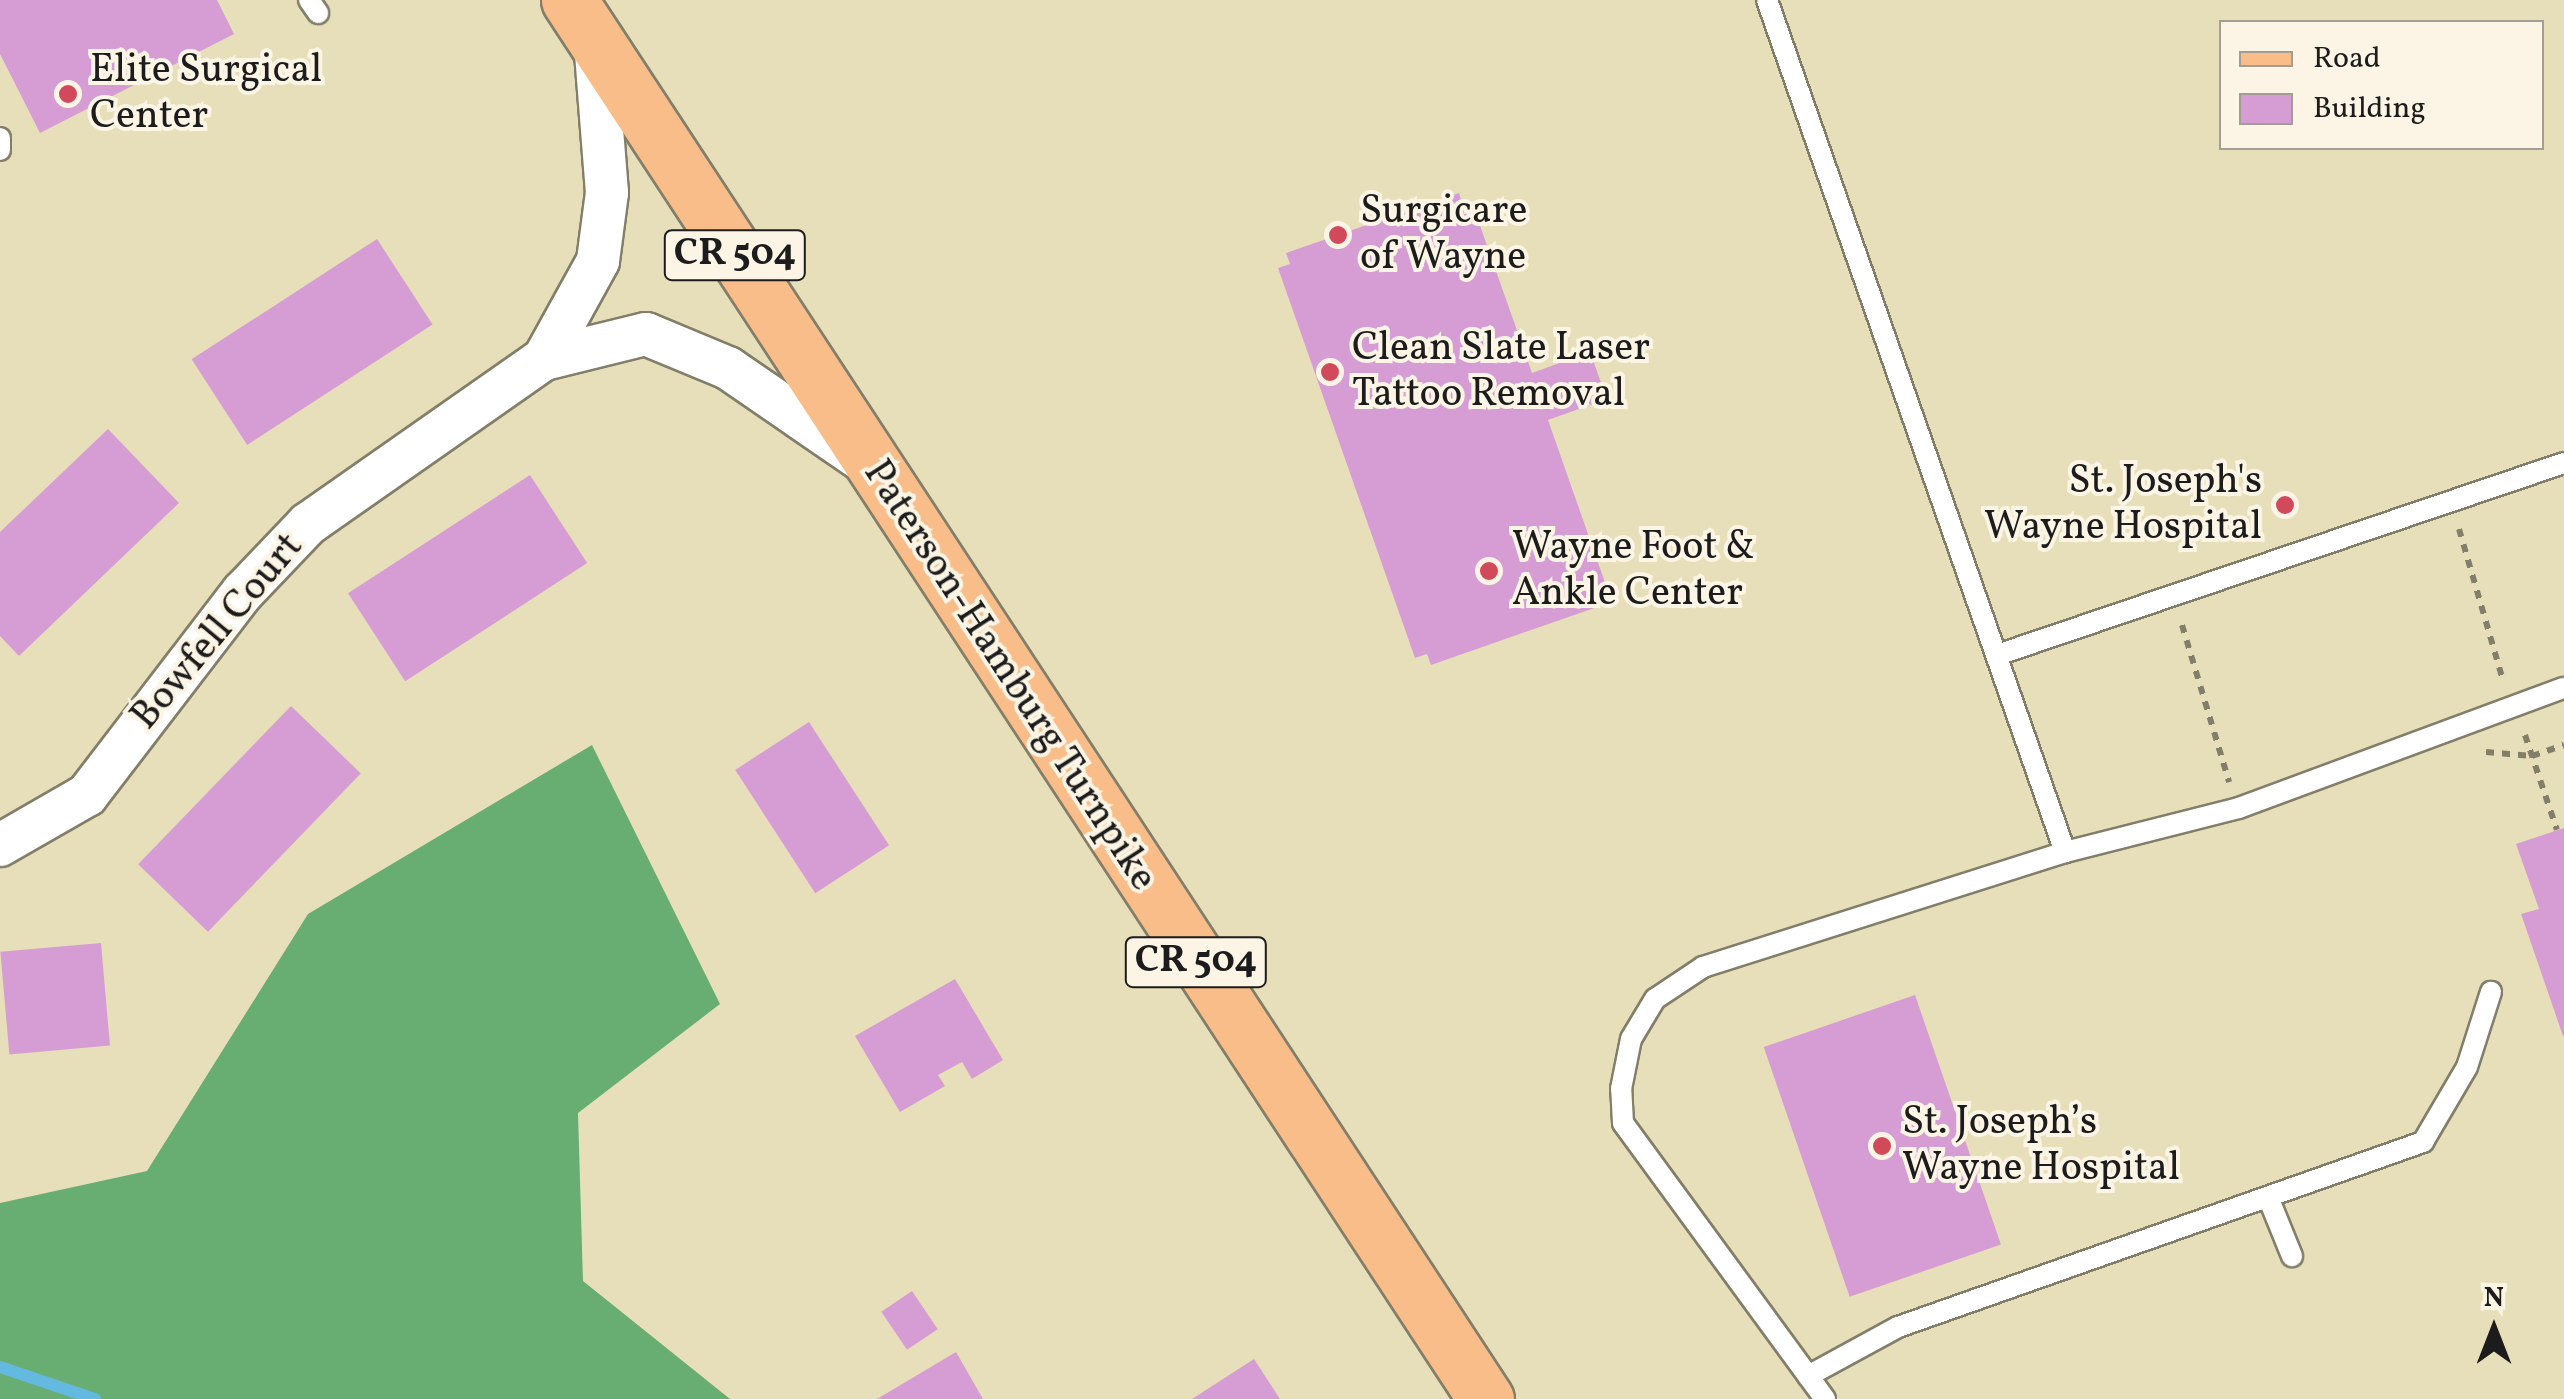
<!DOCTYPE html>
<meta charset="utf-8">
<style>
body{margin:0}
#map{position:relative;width:2564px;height:1399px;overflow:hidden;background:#e7dfb9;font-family:Vollkorn,serif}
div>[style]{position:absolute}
.forest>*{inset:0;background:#68ae73}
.stream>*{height:12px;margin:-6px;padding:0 6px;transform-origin:6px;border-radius:6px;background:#64b9e1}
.building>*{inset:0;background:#d69dd5;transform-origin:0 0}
.path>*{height:6px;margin-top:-3px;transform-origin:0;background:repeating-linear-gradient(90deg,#827e6a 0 8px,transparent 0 16px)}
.roads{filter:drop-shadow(2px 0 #827e6a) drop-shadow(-2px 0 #827e6a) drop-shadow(0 2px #827e6a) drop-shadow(0 -2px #827e6a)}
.service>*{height:20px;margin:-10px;padding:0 10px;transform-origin:10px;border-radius:10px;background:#fff}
.minor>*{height:42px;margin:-21px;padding:0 21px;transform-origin:21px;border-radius:21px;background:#fff}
.primary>*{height:55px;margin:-27.5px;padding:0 27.5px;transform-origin:27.5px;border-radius:27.5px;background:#f8bd89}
.dots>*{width:28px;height:28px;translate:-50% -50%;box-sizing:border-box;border:5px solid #fcf5e5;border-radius:50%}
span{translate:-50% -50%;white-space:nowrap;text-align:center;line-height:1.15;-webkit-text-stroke:8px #fcf5e5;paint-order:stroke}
.shield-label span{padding:2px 8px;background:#fcf5e5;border:2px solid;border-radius:8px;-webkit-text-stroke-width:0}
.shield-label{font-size:38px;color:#1c1c1c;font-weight:700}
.poi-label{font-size:40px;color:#1c1c1c}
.left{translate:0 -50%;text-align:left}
.right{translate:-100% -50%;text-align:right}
.street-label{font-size:40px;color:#1c1c1c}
.legend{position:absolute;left:2219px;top:20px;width:325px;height:130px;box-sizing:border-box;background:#fcf5e5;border:2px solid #a29e95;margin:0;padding:12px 18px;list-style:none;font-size:30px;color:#1c1c1c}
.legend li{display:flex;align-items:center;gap:20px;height:50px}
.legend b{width:50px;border:2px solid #a29e95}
.north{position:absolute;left:2444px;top:1279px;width:100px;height:100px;-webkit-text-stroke:8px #fcf5e5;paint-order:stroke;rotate:0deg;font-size:28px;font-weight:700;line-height:40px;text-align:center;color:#1c1c1c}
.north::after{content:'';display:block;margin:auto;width:35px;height:45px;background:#1c1c1c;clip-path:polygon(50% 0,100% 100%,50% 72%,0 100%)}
</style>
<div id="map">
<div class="forest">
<i style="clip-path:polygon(592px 745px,720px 1004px,578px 1113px,583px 1281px,730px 1399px,0 1399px,0 1203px,147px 1171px,308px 914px)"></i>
</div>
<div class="stream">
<i style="left:0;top:1367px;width:100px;rotate:18.6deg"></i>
</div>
<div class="building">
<i style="clip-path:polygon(0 0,217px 0,234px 34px,40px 133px,0 54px)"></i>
<i style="clip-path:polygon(1459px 193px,1462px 203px,1471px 200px,1532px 373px,1590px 352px,1607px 399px,1548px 420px,1608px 591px,1599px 595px,1603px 605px,1431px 665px,1427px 654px,1415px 658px,1278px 268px,1290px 264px,1286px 253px)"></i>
<i style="left:377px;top:239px;width:102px;height:221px;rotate:57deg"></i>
<i style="clip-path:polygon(108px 429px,179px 503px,19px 656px,0 636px,0 532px)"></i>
<i style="left:530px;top:475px;width:105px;height:217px;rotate:57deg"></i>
<i style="left:291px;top:706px;width:97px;height:220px;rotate:44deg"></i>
<i style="left:809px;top:722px;width:147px;height:88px;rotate:57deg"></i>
<i style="clip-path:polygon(2564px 828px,2564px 1036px,2563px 1036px,2521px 914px,2539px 909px,2516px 844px)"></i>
<i style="left:101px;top:943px;width:103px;height:101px;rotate:85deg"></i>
<i style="clip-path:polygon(955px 979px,1003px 1060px,972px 1079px,962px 1062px,938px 1075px,945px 1086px,900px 1112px,855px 1036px)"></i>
<i style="left:1915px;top:995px;width:264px;height:160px;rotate:71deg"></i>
<i style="left:912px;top:1291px;width:46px;height:37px;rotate:56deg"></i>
<i style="clip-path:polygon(956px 1352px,983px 1399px,877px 1399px)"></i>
<i style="clip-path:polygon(1254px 1359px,1280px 1399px,1192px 1399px)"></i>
</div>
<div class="path">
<i style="left:2459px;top:529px;width:157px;rotate:73.8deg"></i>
<i style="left:2182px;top:625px;width:164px;rotate:73.3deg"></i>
<i style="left:2525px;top:735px;width:100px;rotate:71.4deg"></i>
<i style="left:2486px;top:752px;width:46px;rotate:5deg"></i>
<i style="left:2532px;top:756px;width:34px;rotate:-19deg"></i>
</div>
<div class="roads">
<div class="service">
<i style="left:309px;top:0;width:16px;rotate:55deg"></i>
<i style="left:1767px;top:0;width:903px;rotate:70.72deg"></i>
<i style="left:0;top:138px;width:12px;rotate:90deg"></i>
<i style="left:1997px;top:655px;width:599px;rotate:-18.71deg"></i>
<i style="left:2268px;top:1197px;width:64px;rotate:67.9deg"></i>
<i style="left:1808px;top:1376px;width:102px;rotate:-28.6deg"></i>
<i style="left:1898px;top:1327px;width:557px;rotate:-19.41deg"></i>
<i style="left:2423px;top:1142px;width:87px;rotate:-59.6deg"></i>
<i style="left:2467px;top:1067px;width:79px;rotate:-72.3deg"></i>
<i style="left:1825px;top:1399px;width:342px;rotate:-126.2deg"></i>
<i style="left:1623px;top:1123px;width:34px;rotate:-93deg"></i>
<i style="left:1621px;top:1089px;width:51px;rotate:-78.7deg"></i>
<i style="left:1631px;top:1039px;width:47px;rotate:-59deg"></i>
<i style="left:1655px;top:999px;width:58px;rotate:-33.7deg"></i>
<i style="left:1703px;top:967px;width:380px;rotate:-17.6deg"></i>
<i style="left:2065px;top:852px;width:179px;rotate:-14.2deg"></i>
<i style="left:2239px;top:808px;width:346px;rotate:-20.3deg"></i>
</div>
<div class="minor">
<i style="left:544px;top:359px;width:112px;rotate:-61.1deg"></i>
<i style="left:598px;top:261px;width:69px;rotate:-82.5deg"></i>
<i style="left:607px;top:193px;width:152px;rotate:-94.5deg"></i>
<i style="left:0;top:845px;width:100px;rotate:-29.9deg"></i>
<i style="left:87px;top:795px;width:256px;rotate:-52.5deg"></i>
<i style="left:243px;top:592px;width:94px;rotate:-46.3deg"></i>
<i style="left:308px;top:524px;width:288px;rotate:-35deg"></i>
<i style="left:544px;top:359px;width:105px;rotate:-13.8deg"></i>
<i style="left:646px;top:334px;width:89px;rotate:22.5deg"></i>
<i style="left:728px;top:368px;width:168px;rotate:34.5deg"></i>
</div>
<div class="primary">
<i style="left:569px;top:0;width:1673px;rotate:56.76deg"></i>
</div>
</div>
<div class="dots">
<i style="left:68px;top:94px;background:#d1495b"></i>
<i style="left:1338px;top:235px;background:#d1495b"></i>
<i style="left:1330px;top:372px;background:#d1495b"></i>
<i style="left:2285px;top:505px;background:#d1495b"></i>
<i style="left:1489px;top:571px;background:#d1495b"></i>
<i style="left:1882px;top:1146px;background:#d1495b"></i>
</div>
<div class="shield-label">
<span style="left:735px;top:255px">CR 504</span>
<span style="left:1196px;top:962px">CR 504</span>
</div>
<div class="poi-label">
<span class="left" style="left:90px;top:94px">Elite Surgical<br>Center</span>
<span class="left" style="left:1360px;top:235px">Surgicare<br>of Wayne</span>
<span class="left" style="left:1352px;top:372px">Clean Slate Laser<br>Tattoo Removal</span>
<span class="right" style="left:2262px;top:505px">St. Joseph's<br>Wayne Hospital</span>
<span class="left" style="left:1512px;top:571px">Wayne Foot &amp;<br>Ankle Center</span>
<span class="left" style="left:1902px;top:1146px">St. Joseph’s<br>Wayne Hospital</span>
</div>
<div class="street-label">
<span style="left:218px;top:632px;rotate:-50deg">Bowfell Court</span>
<span style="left:1009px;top:676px;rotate:57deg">Paterson-Hamburg Turnpike</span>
</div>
<ul class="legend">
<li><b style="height:12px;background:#f8bd89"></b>Road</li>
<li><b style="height:28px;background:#d69dd5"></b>Building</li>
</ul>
<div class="north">N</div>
</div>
